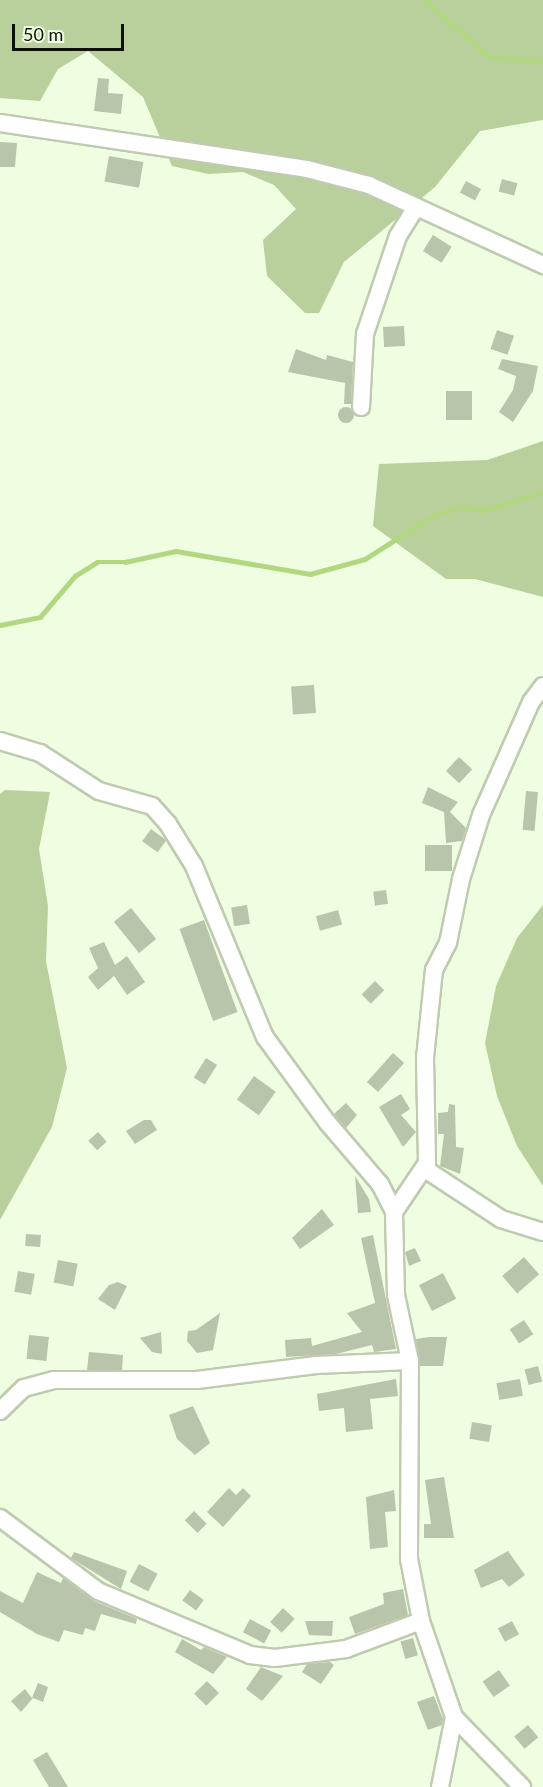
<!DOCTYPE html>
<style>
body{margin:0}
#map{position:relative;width:543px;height:1787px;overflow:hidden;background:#effde0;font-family:Lato,sans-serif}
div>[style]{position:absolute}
.green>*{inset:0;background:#b9d09c}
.stream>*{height:4.5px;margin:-2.25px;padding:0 2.25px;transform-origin:2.25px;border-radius:2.25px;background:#b2d781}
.building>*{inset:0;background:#b8c5aa;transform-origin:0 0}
.round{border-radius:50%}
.roads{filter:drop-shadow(2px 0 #becbb0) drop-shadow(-2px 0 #becbb0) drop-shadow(0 2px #becbb0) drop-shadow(0 -2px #becbb0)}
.minor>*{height:16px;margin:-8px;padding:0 8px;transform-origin:8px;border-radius:8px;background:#fff}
span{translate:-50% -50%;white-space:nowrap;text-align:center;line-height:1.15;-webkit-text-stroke:4.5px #effde0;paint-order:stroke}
.scale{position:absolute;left:12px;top:24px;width:112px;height:27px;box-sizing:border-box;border:3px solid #0d1108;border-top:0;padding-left:8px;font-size:18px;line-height:21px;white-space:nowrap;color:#0d1108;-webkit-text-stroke:4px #effde0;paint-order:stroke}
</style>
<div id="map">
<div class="green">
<i style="clip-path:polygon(0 0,543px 0,543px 120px,480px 131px,435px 187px,344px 262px,319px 313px,305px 313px,267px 276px,263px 240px,296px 209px,274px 185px,243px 172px,208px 174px,172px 166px,143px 97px,88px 51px,58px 69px,40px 101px,0 98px)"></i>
<i style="clip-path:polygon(543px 441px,543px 597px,475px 579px,446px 579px,373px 526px,379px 464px,487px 460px)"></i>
<i style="clip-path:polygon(5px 790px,50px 792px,39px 849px,48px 906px,46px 961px,67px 1068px,52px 1127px,0 1220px,0 794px)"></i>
<i style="clip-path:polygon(543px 905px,543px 1186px,517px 1146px,497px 1096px,485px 1043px,496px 986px,517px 938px)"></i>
</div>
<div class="stream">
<i style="left:425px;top:0;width:86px;rotate:41.7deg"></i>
<i style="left:489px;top:57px;width:54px;rotate:4.2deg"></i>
<i style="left:0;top:625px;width:41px;rotate:-11.3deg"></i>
<i style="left:40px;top:617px;width:54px;rotate:-49.5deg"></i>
<i style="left:75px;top:576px;width:26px;rotate:-32deg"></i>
<i style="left:97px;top:562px;width:28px"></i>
<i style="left:125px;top:562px;width:52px;rotate:-12.2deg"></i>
<i style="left:176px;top:551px;width:136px;rotate:9.7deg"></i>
<i style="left:310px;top:574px;width:57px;rotate:-15.3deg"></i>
<i style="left:365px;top:559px;width:82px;rotate:-32.5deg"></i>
<i style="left:434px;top:515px;width:26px;rotate:-18deg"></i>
<i style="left:459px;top:507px;width:26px;rotate:7deg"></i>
<i style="left:485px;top:510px;width:61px;rotate:-17.2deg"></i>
</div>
<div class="building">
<i style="clip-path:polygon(98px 78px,109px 79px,108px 93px,123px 94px,121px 114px,94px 111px)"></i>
<i style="clip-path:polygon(0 142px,17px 143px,15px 167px,0 167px)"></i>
<i style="left:109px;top:156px;width:35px;height:26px;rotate:10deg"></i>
<i style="left:502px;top:179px;width:16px;height:13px;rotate:15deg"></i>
<i style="left:466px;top:181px;width:17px;height:13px;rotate:28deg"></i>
<i style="left:433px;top:235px;width:22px;height:19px;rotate:32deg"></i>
<i style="left:404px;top:326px;width:20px;height:21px;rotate:87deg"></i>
<i style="left:497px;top:330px;width:18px;height:20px;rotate:19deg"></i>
<i style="clip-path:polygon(296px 349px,326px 360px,327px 355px,353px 362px,351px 404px,344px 404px,345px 383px,288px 372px)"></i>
<i style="clip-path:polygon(502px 359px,538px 366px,533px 391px,513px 422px,499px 412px,513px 390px,516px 376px,498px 369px)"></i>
<i style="left:446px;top:391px;width:26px;height:29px"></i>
<i class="round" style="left:338px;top:407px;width:16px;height:16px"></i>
<i style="left:314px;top:685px;width:28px;height:23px;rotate:86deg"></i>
<i style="left:459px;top:757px;width:18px;height:19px;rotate:43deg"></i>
<i style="clip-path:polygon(428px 787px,458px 802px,450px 812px,466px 828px,462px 841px,446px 843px,444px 812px,422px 803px)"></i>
<i style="left:526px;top:791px;width:12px;height:39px;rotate:5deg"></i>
<i style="left:151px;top:829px;width:19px;height:15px;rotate:36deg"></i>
<i style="left:425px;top:845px;width:27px;height:26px"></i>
<i style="left:386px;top:890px;width:14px;height:13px;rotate:82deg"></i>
<i style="left:247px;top:905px;width:19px;height:16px;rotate:81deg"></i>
<i style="left:131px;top:908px;width:40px;height:22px;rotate:51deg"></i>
<i style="left:338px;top:910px;width:15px;height:23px;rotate:74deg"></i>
<i style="left:204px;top:920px;width:98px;height:26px;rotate:70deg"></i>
<i style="clip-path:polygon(104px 942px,115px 965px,127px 956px,145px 982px,127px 995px,114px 976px,98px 990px,88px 977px,98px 968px,89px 948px)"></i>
<i style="left:375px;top:981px;width:13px;height:19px;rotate:45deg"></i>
<i style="left:393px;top:1053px;width:15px;height:39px;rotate:42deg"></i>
<i style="left:206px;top:1058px;width:13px;height:23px;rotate:32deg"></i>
<i style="left:254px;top:1076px;width:27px;height:29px;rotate:36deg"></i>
<i style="clip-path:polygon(401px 1094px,410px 1109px,401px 1115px,416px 1132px,403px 1147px,379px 1107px)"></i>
<i style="clip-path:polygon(346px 1103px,357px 1115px,346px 1128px,334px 1114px)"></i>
<i style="clip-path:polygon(449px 1104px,455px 1105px,456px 1147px,464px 1148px,460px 1174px,440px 1166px,444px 1134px,438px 1134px,438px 1113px,448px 1112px)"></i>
<i style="clip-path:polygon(144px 1120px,151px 1120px,157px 1130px,135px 1144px,126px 1131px)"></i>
<i style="left:98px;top:1132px;width:13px;height:13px;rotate:48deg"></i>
<i style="clip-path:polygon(355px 1176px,369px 1199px,371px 1212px,358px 1213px)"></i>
<i style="clip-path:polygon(322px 1209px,334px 1225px,300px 1249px,292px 1238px)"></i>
<i style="left:26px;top:1234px;width:15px;height:12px;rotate:4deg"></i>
<i style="clip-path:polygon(373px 1235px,396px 1349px,374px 1352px,372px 1345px,336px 1354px,286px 1357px,285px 1340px,311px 1338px,312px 1346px,362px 1332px,347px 1313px,375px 1303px,361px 1238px)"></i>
<i style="clip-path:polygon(415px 1248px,421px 1261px,409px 1266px,405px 1252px)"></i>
<i style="left:524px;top:1257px;width:23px;height:29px;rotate:49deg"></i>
<i style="left:58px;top:1260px;width:20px;height:23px;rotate:11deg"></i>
<i style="left:18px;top:1271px;width:17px;height:21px;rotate:10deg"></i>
<i style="left:443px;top:1273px;width:29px;height:27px;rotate:63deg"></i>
<i style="clip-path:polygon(118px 1282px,127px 1286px,115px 1310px,98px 1299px,109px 1285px)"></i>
<i style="clip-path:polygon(220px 1313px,213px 1350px,197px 1353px,187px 1341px,188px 1331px,196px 1330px)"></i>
<i style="left:524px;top:1320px;width:17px;height:17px;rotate:57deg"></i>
<i style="clip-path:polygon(161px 1332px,162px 1354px,152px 1352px,140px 1338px)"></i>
<i style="left:29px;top:1335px;width:20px;height:24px;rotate:6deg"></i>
<i style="clip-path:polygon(429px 1337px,447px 1337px,443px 1366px,420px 1366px,416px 1339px)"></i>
<i style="clip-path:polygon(89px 1352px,123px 1355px,122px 1370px,87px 1370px)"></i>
<i style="left:538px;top:1366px;width:16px;height:14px;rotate:75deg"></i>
<i style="clip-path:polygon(396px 1379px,398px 1396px,370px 1399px,373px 1429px,346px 1432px,344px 1408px,319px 1411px,317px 1394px)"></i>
<i style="left:520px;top:1379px;width:17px;height:24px;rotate:80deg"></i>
<i style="clip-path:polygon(193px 1406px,210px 1443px,195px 1455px,177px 1439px,169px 1415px)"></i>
<i style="left:472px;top:1422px;width:20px;height:17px;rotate:9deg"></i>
<i style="clip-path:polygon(444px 1477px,454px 1538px,424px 1538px,424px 1524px,431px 1524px,425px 1480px)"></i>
<i style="clip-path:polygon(229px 1488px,236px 1495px,243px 1488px,251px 1496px,223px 1527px,207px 1512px)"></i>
<i style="clip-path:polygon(394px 1490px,396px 1511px,385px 1512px,388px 1547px,370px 1549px,366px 1497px)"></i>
<i style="left:194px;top:1511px;width:18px;height:13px;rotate:45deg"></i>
<i style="clip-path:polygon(508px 1551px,525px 1575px,509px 1587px,502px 1579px,481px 1588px,474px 1570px)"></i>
<i style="clip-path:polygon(74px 1552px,127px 1571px,121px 1589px,71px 1558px)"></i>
<i style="left:139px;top:1564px;width:21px;height:20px;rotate:28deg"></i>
<i style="clip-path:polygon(37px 1572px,61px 1583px,63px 1578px,94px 1601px,137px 1619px,136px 1624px,101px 1614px,95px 1631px,85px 1628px,83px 1635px,64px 1630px,59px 1642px,37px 1634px,0 1612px,0 1591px,23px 1603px)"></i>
<i style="clip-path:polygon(403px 1589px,408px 1615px,355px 1634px,349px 1617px,384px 1604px,383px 1593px)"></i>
<i style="left:190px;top:1590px;width:17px;height:13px;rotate:36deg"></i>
<i style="left:283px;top:1608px;width:16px;height:19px;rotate:43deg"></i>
<i style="left:250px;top:1619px;width:24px;height:15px;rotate:28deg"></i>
<i style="clip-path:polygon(305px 1621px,333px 1621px,332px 1636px,309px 1635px)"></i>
<i style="left:512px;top:1621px;width:15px;height:16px;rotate:62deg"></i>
<i style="left:413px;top:1638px;width:18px;height:13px;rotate:74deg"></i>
<i style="clip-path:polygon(182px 1639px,201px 1650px,204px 1647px,227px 1657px,213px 1674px,175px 1652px)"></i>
<i style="clip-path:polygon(330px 1662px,334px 1665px,321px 1684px,302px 1672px,307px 1664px)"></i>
<i style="clip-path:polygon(261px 1667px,283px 1676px,262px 1701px,246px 1689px)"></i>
<i style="left:499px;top:1670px;width:19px;height:20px;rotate:55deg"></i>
<i style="left:207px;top:1681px;width:17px;height:18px;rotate:45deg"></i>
<i style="clip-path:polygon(38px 1683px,48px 1687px,43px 1702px,33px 1698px,21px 1712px,11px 1701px,25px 1689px,32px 1698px)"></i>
<i style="clip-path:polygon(434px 1696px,443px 1719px,442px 1725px,428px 1730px,417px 1702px)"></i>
<i style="left:528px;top:1725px;width:16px;height:18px;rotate:50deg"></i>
<i style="clip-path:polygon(47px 1752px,68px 1787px,49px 1787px,33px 1760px)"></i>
</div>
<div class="roads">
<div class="minor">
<i style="left:0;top:123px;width:310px;rotate:8.5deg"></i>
<i style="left:307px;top:169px;width:64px;rotate:14.5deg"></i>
<i style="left:369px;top:185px;width:192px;rotate:24.7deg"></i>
<i style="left:361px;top:407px;width:73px;rotate:-86.9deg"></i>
<i style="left:365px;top:334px;width:103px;rotate:-71.4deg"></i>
<i style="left:398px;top:236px;width:34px;rotate:-58deg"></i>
<i style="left:0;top:741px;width:42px;rotate:16.7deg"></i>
<i style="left:40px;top:753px;width:70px;rotate:32.8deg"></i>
<i style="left:99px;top:791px;width:55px;rotate:15.8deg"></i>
<i style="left:152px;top:806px;width:24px;rotate:48deg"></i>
<i style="left:168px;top:824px;width:49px;rotate:58.2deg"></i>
<i style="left:194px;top:866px;width:185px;rotate:67.5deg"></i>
<i style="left:265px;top:1037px;width:105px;rotate:53.9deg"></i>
<i style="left:327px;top:1122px;width:82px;rotate:49.5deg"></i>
<i style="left:380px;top:1184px;width:31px;rotate:63deg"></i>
<i style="left:425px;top:1169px;width:91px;rotate:33.3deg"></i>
<i style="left:501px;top:1219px;width:44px;rotate:17.2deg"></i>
<i style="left:410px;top:1361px;width:198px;rotate:90.3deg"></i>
<i style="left:409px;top:1559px;width:63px;rotate:79deg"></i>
<i style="left:421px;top:1621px;width:102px;rotate:71deg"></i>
<i style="left:454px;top:1717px;width:98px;rotate:45.8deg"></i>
<i style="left:0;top:1411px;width:33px;rotate:-44deg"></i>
<i style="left:24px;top:1388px;width:31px;rotate:-15deg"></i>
<i style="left:54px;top:1380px;width:143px"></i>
<i style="left:197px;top:1380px;width:120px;rotate:-7.2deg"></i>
<i style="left:316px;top:1365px;width:94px;rotate:-2.4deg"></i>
<i style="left:410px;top:1361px;width:67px;rotate:-102deg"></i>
<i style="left:396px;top:1295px;width:83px;rotate:-91.4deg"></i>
<i style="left:394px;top:1212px;width:59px;rotate:-56deg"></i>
<i style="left:427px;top:1163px;width:105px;rotate:-91.1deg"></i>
<i style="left:425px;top:1058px;width:88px;rotate:-84.2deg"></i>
<i style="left:434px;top:970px;width:30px;rotate:-63deg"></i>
<i style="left:448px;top:943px;width:65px;rotate:-78.5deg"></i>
<i style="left:461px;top:879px;width:67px;rotate:-72.6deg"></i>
<i style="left:481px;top:815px;width:124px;rotate:-66.1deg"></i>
<i style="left:531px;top:702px;width:20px;rotate:-53deg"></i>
<i style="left:0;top:1518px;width:122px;rotate:36.7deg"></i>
<i style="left:98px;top:1591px;width:165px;rotate:22.8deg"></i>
<i style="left:250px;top:1655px;width:25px;rotate:7deg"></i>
<i style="left:275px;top:1658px;width:72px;rotate:-7.2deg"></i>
<i style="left:346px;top:1649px;width:80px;rotate:-20.5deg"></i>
<i style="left:440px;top:1787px;width:71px;rotate:-78.7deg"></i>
</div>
</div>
<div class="scale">50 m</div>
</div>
